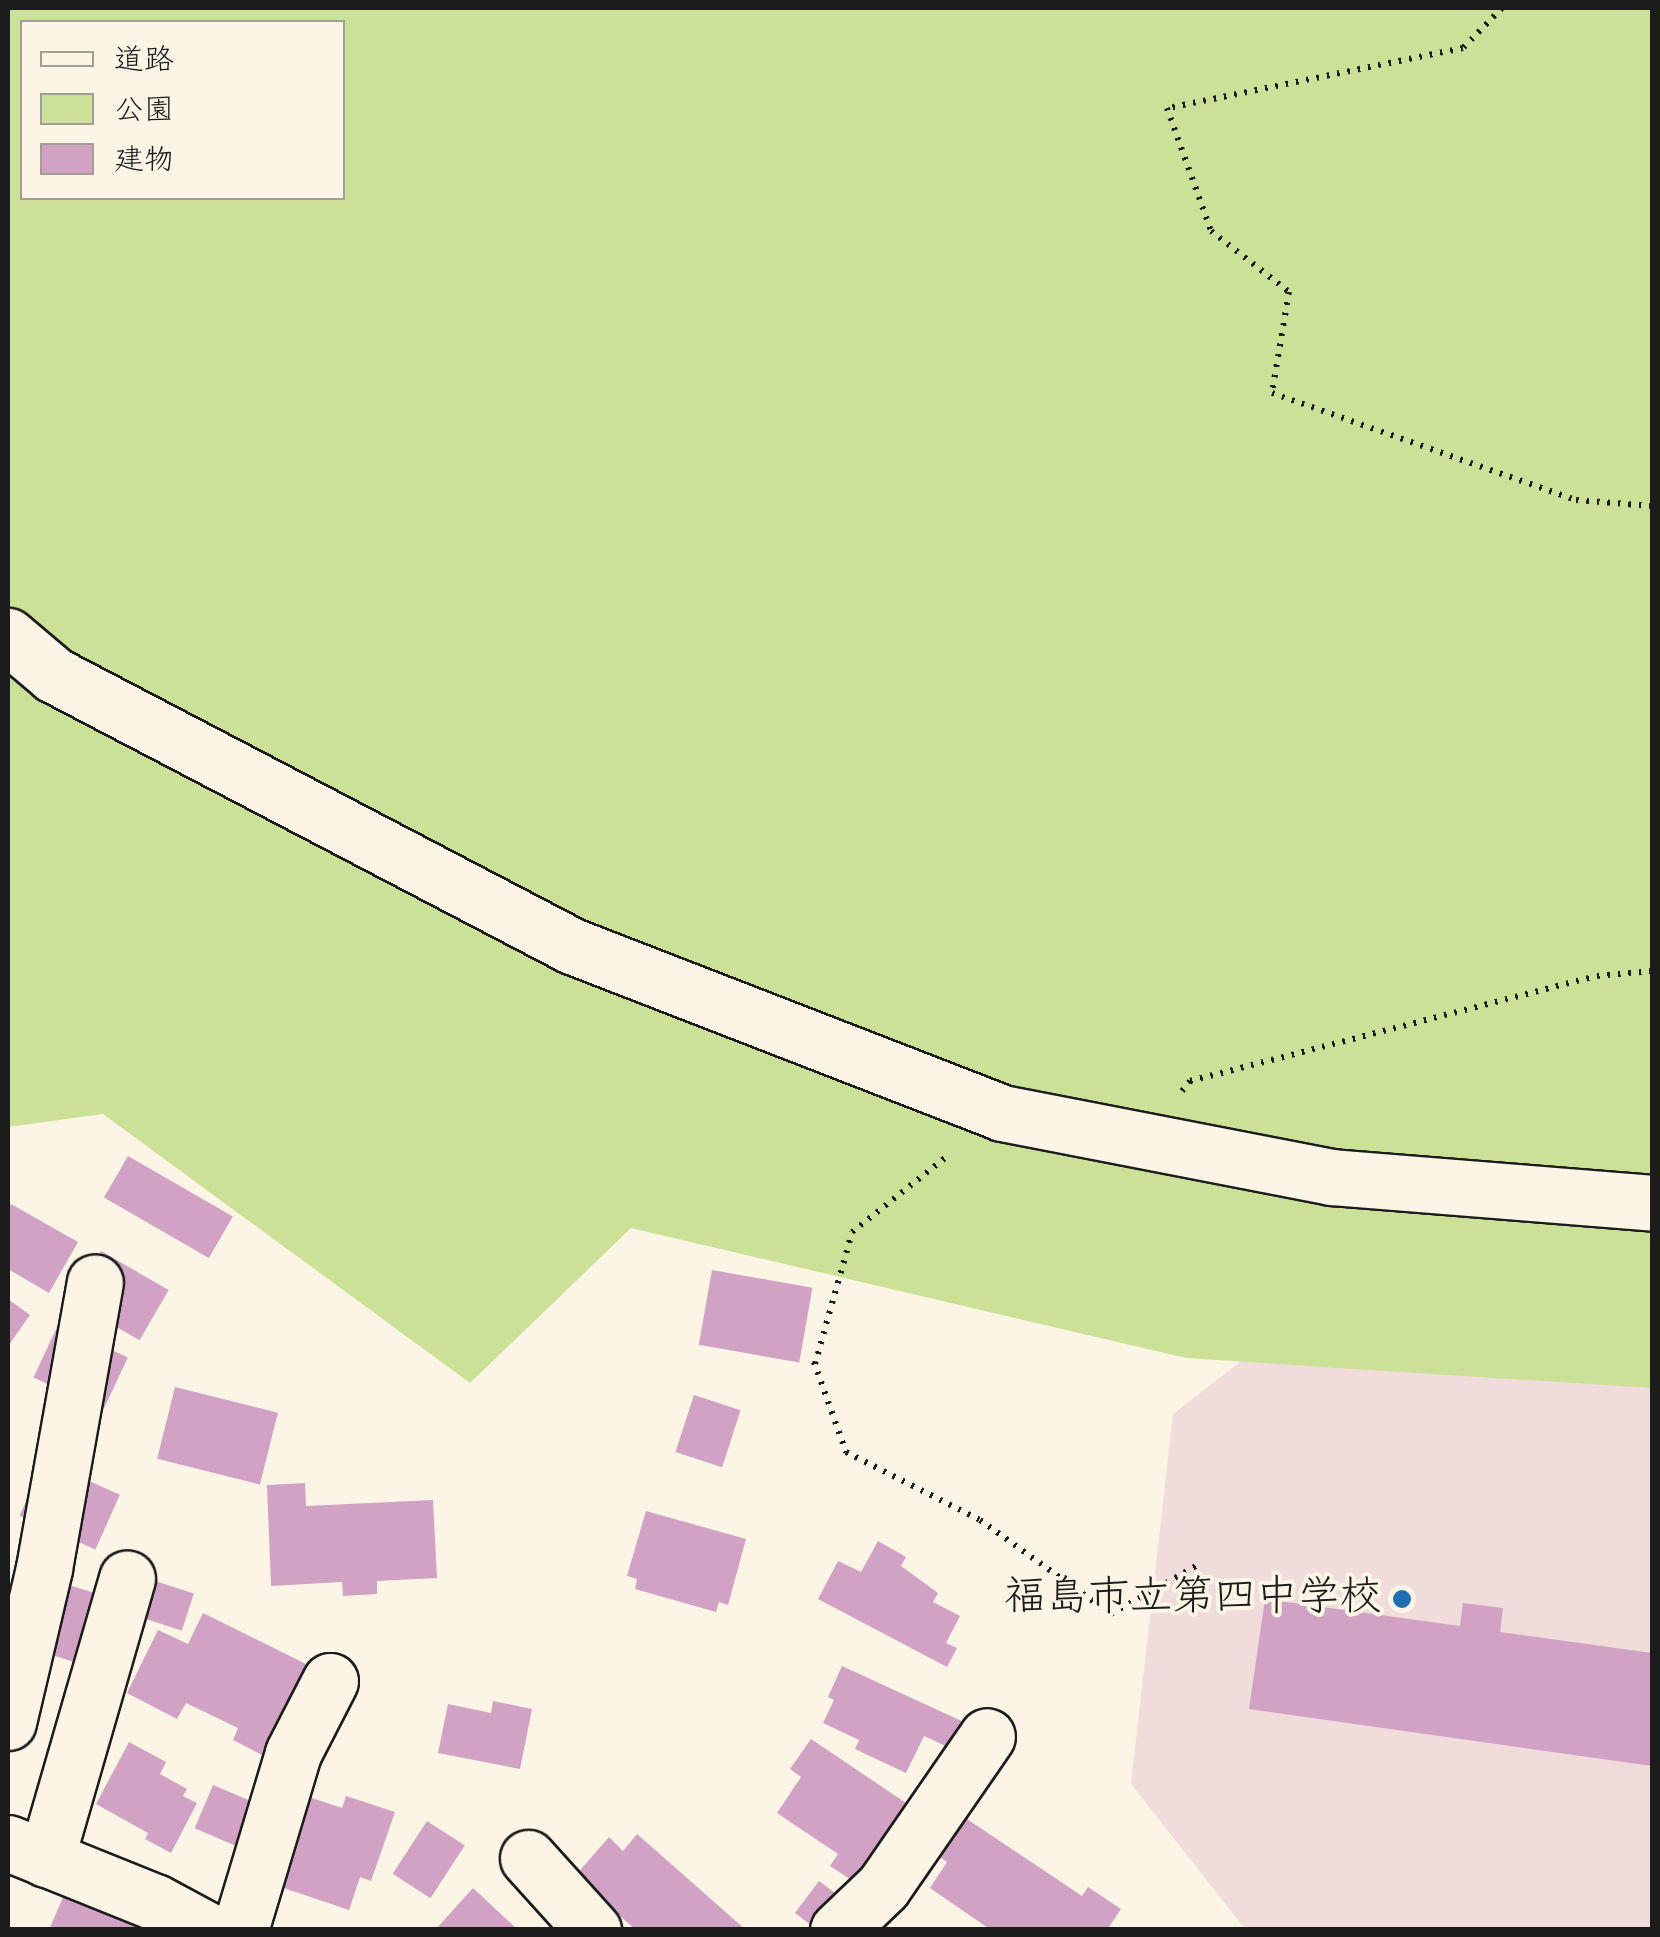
<!DOCTYPE html>
<meta charset="utf-8">
<style>
body{margin:0}
#map{position:relative;width:1660px;height:1937px;overflow:hidden;background:#fcf5e5;font-family:"Indie Flower","Klee One",sans-serif}
div>[style]{position:absolute}
.built>*{inset:0;background:#efdcdb}
.green>*{inset:0;background:#cbe197}
.building>*{inset:0;background:#d1a2c3;transform-origin:0 0}
.path>*{height:6px;margin-top:-3px;transform-origin:0;background:repeating-linear-gradient(90deg,#1c1c1c 0 2.5px,transparent 0 10.5px)}
.roads{filter:drop-shadow(2px 0 #1c1c1c) drop-shadow(-2px 0 #1c1c1c) drop-shadow(0 2px #1c1c1c) drop-shadow(0 -2px #1c1c1c)}
.minor>*{height:55px;margin:-27.5px;padding:0 27.5px;transform-origin:27.5px;border-radius:27.5px;background:#fcf5e5}
.dots>*{width:28px;height:28px;translate:-50% -50%;box-sizing:border-box;border:5px solid #fcf5e5;border-radius:50%}
span{translate:-50% -50%;white-space:nowrap;text-align:center;line-height:1.15;-webkit-text-stroke:8px #fcf5e5;paint-order:stroke}
.poi-label{font-size:42px;color:#1c1c1c}
.right{translate:-100% -50%;text-align:right}
.frame{position:absolute;inset:0;border:10px solid #1c1c1c;pointer-events:none}
.legend{position:absolute;left:20px;top:20px;width:325px;height:180px;box-sizing:border-box;background:#fcf5e5;border:2px solid #a29e95;margin:0;padding:12px 18px;list-style:none;font-size:30px;color:#1c1c1c}
.legend li{display:flex;align-items:center;gap:20px;height:50px}
.legend b{width:50px;border:2px solid #a29e95}
</style>
<div id="map">
<div class="built">
<i style="clip-path:polygon(1307px 1310px,1652px 1325px,1652px 1929px,1245px 1929px,1131px 1784px,1173px 1414px)"></i>
</div>
<div class="green">
<i style="clip-path:polygon(evenodd,8px 8px,1652px 8px,1652px 1388px,1186px 1358px,631px 1228px,470px 1383px,103px 1114px,8px 1127px,8px 8px,22px 22px,342px 22px,342px 198px,22px 198px,22px 22px)"></i>
</div>
<div class="building">
<i style="left:128px;top:1156px;width:121px;height:48px;rotate:30deg"></i>
<i style="clip-path:polygon(11px 1204px,78px 1242px,49px 1293px,8px 1269px,8px 1211px)"></i>
<i style="left:101px;top:1251px;width:78px;height:58px;rotate:30deg"></i>
<i style="left:712px;top:1270px;width:102px;height:76px;rotate:10deg"></i>
<i style="clip-path:polygon(8px 1299px,30px 1315px,8px 1346px)"></i>
<i style="left:58px;top:1325px;width:77px;height:58px;rotate:25deg"></i>
<i style="left:175px;top:1387px;width:106px;height:74px;rotate:14deg"></i>
<i style="left:694px;top:1395px;width:49px;height:60px;rotate:18deg"></i>
<i style="left:44px;top:1461px;width:83px;height:60px;rotate:24deg"></i>
<i style="clip-path:polygon(305px 1483px,306px 1506px,433px 1500px,437px 1578px,377px 1581px,377px 1594px,343px 1596px,342px 1582px,271px 1586px,267px 1485px)"></i>
<i style="clip-path:polygon(646px 1511px,746px 1539px,728px 1605px,719px 1602px,716px 1612px,635px 1589px,637px 1579px,627px 1576px)"></i>
<i style="clip-path:polygon(878px 1541px,906px 1557px,901px 1566px,938px 1593px,933px 1602px,960px 1616px,946px 1643px,957px 1648px,947px 1667px,818px 1599px,838px 1561px,861px 1572px)"></i>
<i style="clip-path:polygon(49px 1579px,95px 1593px,84px 1626px,98px 1631px,86px 1666px,28px 1647px)"></i>
<i style="left:152px;top:1580px;width:44px;height:39px;rotate:18deg"></i>
<i style="clip-path:polygon(1265px 1599px,1460px 1626px,1463px 1603px,1503px 1608px,1500px 1632px,1652px 1653px,1652px 1766px,1249px 1709px)"></i>
<i style="clip-path:polygon(203px 1613px,312px 1667px,266px 1757px,233px 1740px,238px 1728px,186px 1703px,177px 1719px,127px 1693px,158px 1630px,188px 1644px)"></i>
<i style="clip-path:polygon(842px 1666px,966px 1723px,954px 1750px,924px 1736px,906px 1773px,855px 1749px,859px 1740px,823px 1723px,834px 1700px,828px 1697px)"></i>
<i style="clip-path:polygon(493px 1701px,532px 1709px,520px 1769px,438px 1753px,448px 1704px,491px 1713px)"></i>
<i style="clip-path:polygon(811px 1739px,906px 1803px,884px 1835px,890px 1839px,859px 1885px,830px 1866px,838px 1854px,777px 1813px,801px 1777px,790px 1769px)"></i>
<i style="clip-path:polygon(129px 1742px,166px 1762px,160px 1774px,187px 1789px,183px 1796px,197px 1803px,171px 1853px,145px 1839px,148px 1833px,96px 1804px)"></i>
<i style="left:213px;top:1785px;width:49px;height:47px;rotate:23deg"></i>
<i style="clip-path:polygon(300px 1794px,342px 1808px,346px 1796px,395px 1812px,371px 1881px,360px 1877px,349px 1910px,269px 1883px)"></i>
<i style="clip-path:polygon(964px 1817px,1082px 1896px,1088px 1887px,1121px 1909px,1107px 1930px,991px 1930px,930px 1888px,947px 1862px,937px 1855px)"></i>
<i style="left:427px;top:1821px;width:45px;height:63px;rotate:33deg"></i>
<i style="clip-path:polygon(637px 1834px,746px 1930px,636px 1930px,575px 1876px,609px 1837px,623px 1851px)"></i>
<i style="left:819px;top:1881px;width:25px;height:40px;rotate:37deg"></i>
<i style="clip-path:polygon(473px 1888px,518px 1930px,435px 1930px)"></i>
<i style="clip-path:polygon(64px 1895px,145px 1930px,49px 1930px)"></i>
</div>
<div class="path">
<i style="left:1502px;top:8px;width:56px;rotate:134.3deg"></i>
<i style="left:1463px;top:48px;width:302px;rotate:168.5deg"></i>
<i style="left:1167px;top:108px;width:131px;rotate:70.3deg"></i>
<i style="left:1211px;top:231px;width:99px;rotate:38deg"></i>
<i style="left:1289px;top:292px;width:102px;rotate:99.6deg"></i>
<i style="left:1272px;top:393px;width:322px;rotate:19.4deg"></i>
<i style="left:1576px;top:500px;width:76px;rotate:4.5deg"></i>
<i style="left:1182px;top:1091px;width:13px;rotate:-51deg"></i>
<i style="left:1190px;top:1081px;width:420px;rotate:-14.5deg"></i>
<i style="left:1597px;top:976px;width:55px;rotate:-5.2deg"></i>
<i style="left:814px;top:1362px;width:96px;rotate:70.4deg"></i>
<i style="left:846px;top:1452px;width:150px;rotate:26.9deg"></i>
<i style="left:980px;top:1520px;width:161px;rotate:35.7deg"></i>
<i style="left:1111px;top:1614px;width:98px;rotate:-29.5deg"></i>
<i style="left:815px;top:1364px;width:137px;rotate:-74.3deg"></i>
<i style="left:852px;top:1232px;width:125px;rotate:-38.5deg"></i>
</div>
<div class="roads">
<div class="minor">
<i style="left:8px;top:636px;width:60px;rotate:40.3deg"></i>
<i style="left:54px;top:675px;width:585px;rotate:27.62deg"></i>
<i style="left:572px;top:946px;width:461px;rotate:21.2deg"></i>
<i style="left:1002px;top:1113px;width:336px;rotate:11deg"></i>
<i style="left:1332px;top:1177px;width:321px;rotate:4.6deg"></i>
<i style="left:8px;top:1722px;width:158px;rotate:-76.8deg"></i>
<i style="left:44px;top:1568px;width:290px;rotate:-79.9deg"></i>
<i style="left:8px;top:1843px;width:158px;rotate:21.9deg"></i>
<i style="left:155px;top:1902px;width:59px;rotate:28.3deg"></i>
<i style="left:528px;top:1858px;width:97px;rotate:47.9deg"></i>
<i style="left:46px;top:1859px;width:292px;rotate:-73.9deg"></i>
<i style="left:240px;top:1930px;width:185px;rotate:-73.3deg"></i>
<i style="left:293px;top:1753px;width:81px;rotate:-62.8deg"></i>
<i style="left:838px;top:1930px;width:62px;rotate:-43.7deg"></i>
<i style="left:883px;top:1887px;width:183px;rotate:-55.4deg"></i>
</div>
</div>
<div class="dots">
<i style="left:1402px;top:1599px;background:#1f6fb2"></i>
</div>
<div class="poi-label">
<span class="right" style="left:1382px;top:1599px">福島市立第四中学校</span>
</div>
<div class="frame"></div>
<ul class="legend">
<li><b style="height:12px;background:#fcf5e5"></b>道路</li>
<li><b style="height:28px;background:#cbe197"></b>公園</li>
<li><b style="height:28px;background:#d1a2c3"></b>建物</li>
</ul>
</div>
